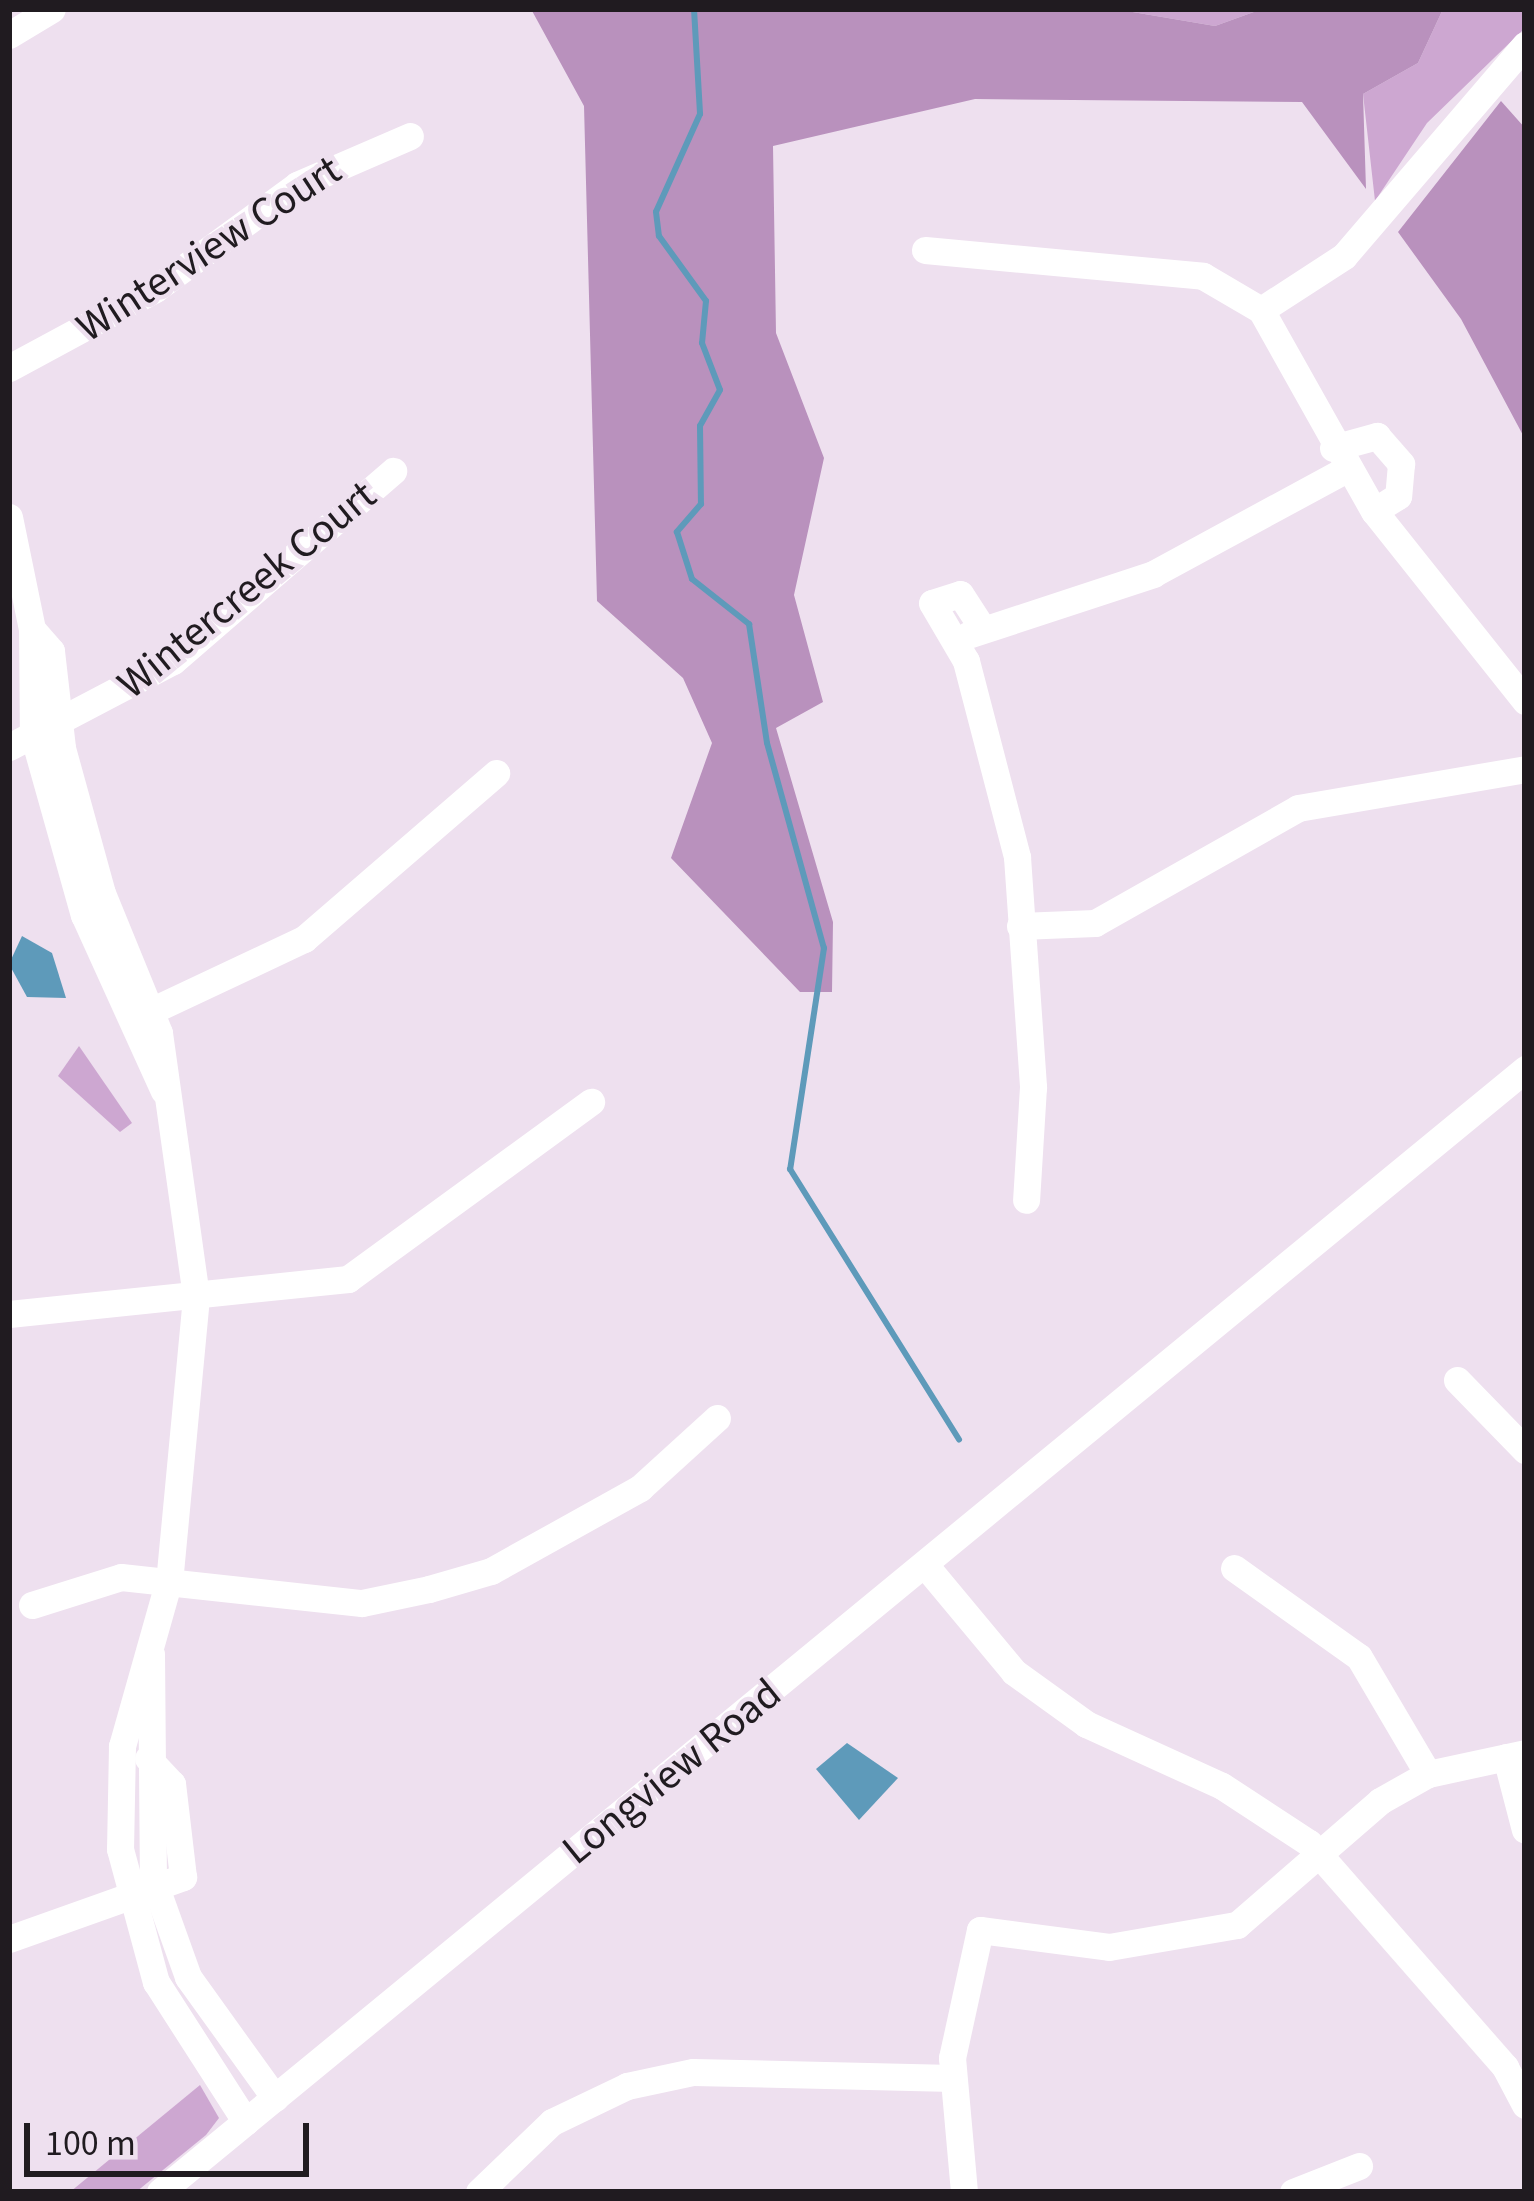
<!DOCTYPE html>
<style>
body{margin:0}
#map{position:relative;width:1534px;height:2201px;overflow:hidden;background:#eee0ef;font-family:"Source Sans 3",sans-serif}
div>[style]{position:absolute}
.green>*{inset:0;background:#cda7d1}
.forest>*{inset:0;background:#b991bd}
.water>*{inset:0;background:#5e9aba}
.stream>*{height:6px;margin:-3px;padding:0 3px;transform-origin:3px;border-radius:3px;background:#5e9aba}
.minor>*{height:27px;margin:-13.5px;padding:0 13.5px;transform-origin:13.5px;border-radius:13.5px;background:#fff}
span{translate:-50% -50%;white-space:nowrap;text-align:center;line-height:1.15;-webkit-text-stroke:9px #eee0ef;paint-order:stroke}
.street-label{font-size:42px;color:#201b20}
.frame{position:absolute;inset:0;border:12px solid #201b20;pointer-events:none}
.scale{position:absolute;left:24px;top:2123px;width:285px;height:54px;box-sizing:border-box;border:6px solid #201b20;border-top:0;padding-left:15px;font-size:36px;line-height:42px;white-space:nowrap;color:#201b20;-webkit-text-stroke:9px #eee0ef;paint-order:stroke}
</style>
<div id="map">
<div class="green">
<i style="clip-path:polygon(1115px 9px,1262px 9px,1215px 26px)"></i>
<i style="clip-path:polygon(1443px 9px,1525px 9px,1525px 28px,1427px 123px,1375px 201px,1363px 94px,1418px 63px)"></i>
<i style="clip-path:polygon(79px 1046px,132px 1123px,120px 1132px,58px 1076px)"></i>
<i style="clip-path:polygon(200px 2085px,219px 2118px,206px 2135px,136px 2192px,70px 2192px)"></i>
</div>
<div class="forest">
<i style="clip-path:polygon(531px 9px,1115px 9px,1215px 26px,1262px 9px,1443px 9px,1418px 63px,1363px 94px,1366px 189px,1302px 102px,975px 99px,773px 146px,776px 333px,824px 458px,794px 595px,823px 702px,776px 728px,833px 922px,832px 992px,800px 992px,671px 858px,712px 743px,683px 678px,597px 601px,584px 106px)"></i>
<i style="clip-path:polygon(1501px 101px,1525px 128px,1525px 439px,1461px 319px,1398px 232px)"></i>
</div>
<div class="water">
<i style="clip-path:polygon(22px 936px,52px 953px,66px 998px,27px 997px,9px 964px)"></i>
<i style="clip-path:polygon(847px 1743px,898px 1778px,859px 1820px,816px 1769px)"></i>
</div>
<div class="stream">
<i style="left:694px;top:9px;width:105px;rotate:86.7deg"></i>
<i style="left:700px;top:114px;width:107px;rotate:114.2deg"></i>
<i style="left:656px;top:212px;width:24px;rotate:83deg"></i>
<i style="left:659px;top:236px;width:80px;rotate:54.1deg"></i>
<i style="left:706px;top:301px;width:42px;rotate:95.4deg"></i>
<i style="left:702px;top:343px;width:50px;rotate:69deg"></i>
<i style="left:720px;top:390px;width:41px;rotate:119.1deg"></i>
<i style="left:700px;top:426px;width:78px;rotate:89.3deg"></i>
<i style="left:701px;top:504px;width:37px;rotate:131deg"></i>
<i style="left:677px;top:532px;width:49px;rotate:72.3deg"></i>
<i style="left:692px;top:579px;width:73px;rotate:38.3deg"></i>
<i style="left:749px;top:624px;width:120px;rotate:81.4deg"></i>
<i style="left:767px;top:743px;width:213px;rotate:74.5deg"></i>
<i style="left:824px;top:948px;width:224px;rotate:98.7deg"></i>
<i style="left:790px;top:1169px;width:319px;rotate:58deg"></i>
</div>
<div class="minor">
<i style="left:9px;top:35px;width:50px;rotate:-31.2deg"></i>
<i style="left:925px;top:250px;width:279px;rotate:5.3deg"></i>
<i style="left:1203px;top:276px;width:67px;rotate:30.4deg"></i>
<i style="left:1261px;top:310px;width:231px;rotate:60.7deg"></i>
<i style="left:1374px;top:511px;width:243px;rotate:51.5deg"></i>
<i style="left:1261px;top:310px;width:99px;rotate:-33deg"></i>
<i style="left:1344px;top:256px;width:278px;rotate:-49.4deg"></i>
<i style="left:9px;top:368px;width:166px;rotate:-28.4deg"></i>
<i style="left:155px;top:289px;width:176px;rotate:-36.2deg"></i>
<i style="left:297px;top:185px;width:123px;rotate:-23.4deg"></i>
<i style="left:1333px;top:448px;width:46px;rotate:-15.3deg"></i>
<i style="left:1377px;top:436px;width:37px;rotate:49deg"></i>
<i style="left:1401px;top:464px;width:32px;rotate:95deg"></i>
<i style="left:1398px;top:496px;width:28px;rotate:148deg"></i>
<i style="left:9px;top:517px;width:114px;rotate:78.4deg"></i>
<i style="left:32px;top:629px;width:105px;rotate:89.5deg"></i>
<i style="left:33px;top:734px;width:188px;rotate:74.3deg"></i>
<i style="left:84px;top:915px;width:193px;rotate:65.6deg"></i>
<i style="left:981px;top:626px;width:38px;rotate:-123deg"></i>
<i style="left:960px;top:594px;width:29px;rotate:162deg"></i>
<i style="left:932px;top:603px;width:67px;rotate:59.6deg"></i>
<i style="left:966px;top:661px;width:203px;rotate:75.4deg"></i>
<i style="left:1017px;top:857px;width:231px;rotate:86deg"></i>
<i style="left:1033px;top:1087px;width:113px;rotate:93.5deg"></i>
<i style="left:32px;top:629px;width:29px;rotate:49deg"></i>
<i style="left:51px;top:651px;width:98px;rotate:83.5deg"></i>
<i style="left:62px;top:748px;width:150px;rotate:74.6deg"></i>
<i style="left:102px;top:893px;width:151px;rotate:67.8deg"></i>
<i style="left:159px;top:1033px;width:267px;rotate:82deg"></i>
<i style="left:196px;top:1297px;width:284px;rotate:95.4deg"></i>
<i style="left:169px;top:1580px;width:173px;rotate:105.8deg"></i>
<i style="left:122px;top:1746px;width:103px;rotate:91.1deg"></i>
<i style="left:120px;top:1849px;width:138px;rotate:74.9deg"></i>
<i style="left:156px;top:1982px;width:166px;rotate:57.3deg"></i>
<i style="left:968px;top:635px;width:195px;rotate:-18.2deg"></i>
<i style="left:1153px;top:574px;width:220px;rotate:-28.5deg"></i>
<i style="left:9px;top:747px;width:185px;rotate:-27.7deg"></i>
<i style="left:173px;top:661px;width:291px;rotate:-40.8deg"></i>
<i style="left:1020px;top:926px;width:75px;rotate:-2.3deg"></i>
<i style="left:1095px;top:923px;width:233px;rotate:-29.5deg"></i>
<i style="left:1298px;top:808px;width:230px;rotate:-9.7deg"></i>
<i style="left:136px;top:1018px;width:186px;rotate:-25.2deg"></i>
<i style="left:304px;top:939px;width:254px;rotate:-40.8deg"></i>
<i style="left:9px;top:1314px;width:341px;rotate:-5.9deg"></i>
<i style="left:348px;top:1279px;width:301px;rotate:-36.1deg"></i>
<i style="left:1457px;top:1380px;width:98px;rotate:45.8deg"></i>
<i style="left:925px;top:1565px;width:139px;rotate:50.2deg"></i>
<i style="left:1014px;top:1672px;width:89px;rotate:35.8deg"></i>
<i style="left:1086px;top:1724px;width:149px;rotate:24.5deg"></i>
<i style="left:1222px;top:1786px;width:104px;rotate:33.2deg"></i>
<i style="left:1309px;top:1843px;width:298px;rotate:48.8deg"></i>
<i style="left:1505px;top:2067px;width:43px;rotate:62.2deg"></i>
<i style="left:1234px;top:1568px;width:153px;rotate:35.5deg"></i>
<i style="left:1359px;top:1657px;width:136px;rotate:59.5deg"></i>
<i style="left:32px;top:1605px;width:93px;rotate:-17.5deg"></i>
<i style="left:121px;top:1577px;width:242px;rotate:6.2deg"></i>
<i style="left:362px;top:1603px;width:68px;rotate:-11.8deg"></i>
<i style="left:429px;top:1589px;width:65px;rotate:-16.2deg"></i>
<i style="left:491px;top:1571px;width:171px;rotate:-29.1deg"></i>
<i style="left:640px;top:1488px;width:104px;rotate:-42.3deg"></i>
<i style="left:151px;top:1654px;width:225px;rotate:89.5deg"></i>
<i style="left:153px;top:1879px;width:104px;rotate:70.3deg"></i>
<i style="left:188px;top:1977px;width:149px;rotate:54.3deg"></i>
<i style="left:1506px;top:1757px;width:75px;rotate:75.4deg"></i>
<i style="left:9px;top:1939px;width:185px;rotate:-19.6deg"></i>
<i style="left:183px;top:1877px;width:94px;rotate:-96.7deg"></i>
<i style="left:172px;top:1784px;width:35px;rotate:-133deg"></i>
<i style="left:160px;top:2192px;width:1768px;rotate:-39.44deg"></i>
<i style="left:479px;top:2192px;width:101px;rotate:-43.8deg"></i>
<i style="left:552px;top:2122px;width:83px;rotate:-25.6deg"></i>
<i style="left:627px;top:2086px;width:67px;rotate:-12deg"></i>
<i style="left:693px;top:2072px;width:260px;rotate:1.3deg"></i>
<i style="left:964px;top:2192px;width:135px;rotate:-95.1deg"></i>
<i style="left:952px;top:2058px;width:131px;rotate:-77.7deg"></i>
<i style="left:980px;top:1930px;width:130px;rotate:7.5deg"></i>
<i style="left:1109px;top:1947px;width:130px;rotate:-9.8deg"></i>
<i style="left:1237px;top:1925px;width:189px;rotate:-40.9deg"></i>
<i style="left:1380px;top:1801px;width:55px;rotate:-29.4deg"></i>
<i style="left:1428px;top:1774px;width:99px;rotate:-12.2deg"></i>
<i style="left:1293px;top:2192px;width:71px;rotate:-21.5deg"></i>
</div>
<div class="street-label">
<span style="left:209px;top:249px;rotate:-33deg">Winterview Court</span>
<span style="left:247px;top:590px;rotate:-39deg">Wintercreek Court</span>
<span style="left:672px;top:1772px;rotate:-39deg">Longview Road</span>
</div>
<div class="frame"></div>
<div class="scale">100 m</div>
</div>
